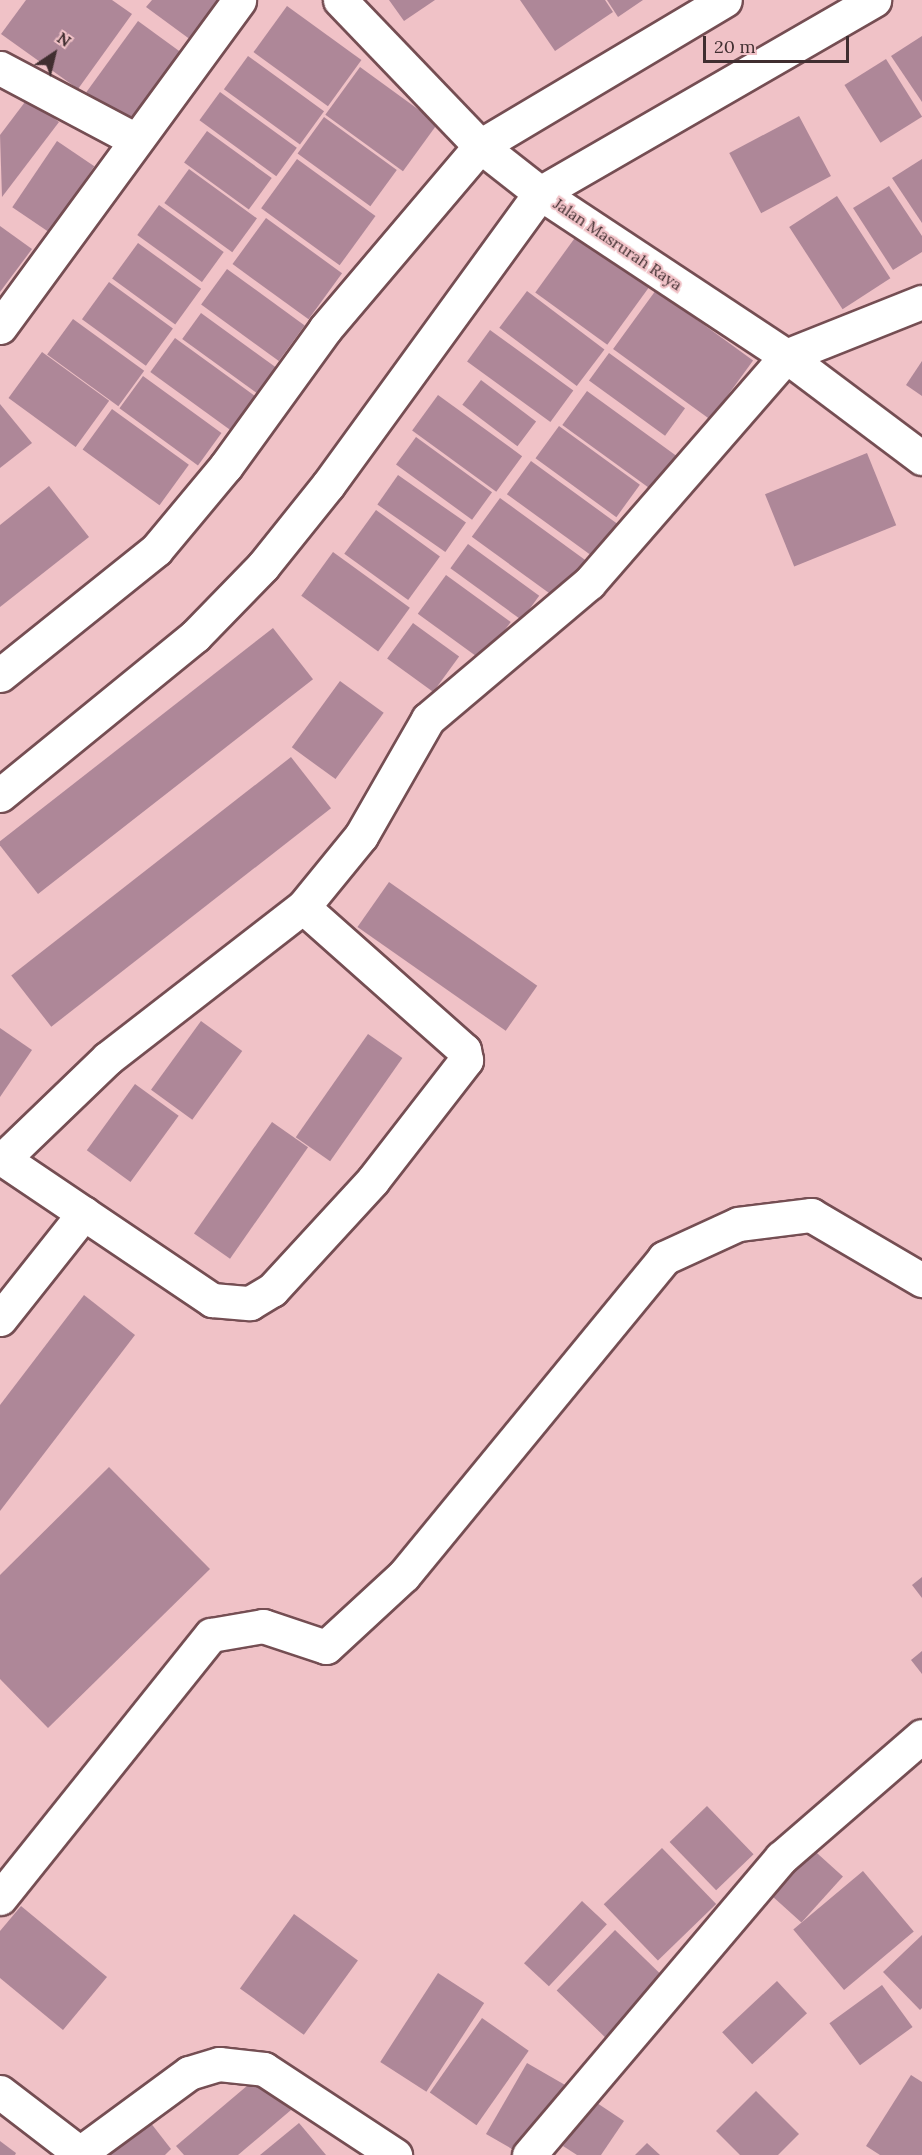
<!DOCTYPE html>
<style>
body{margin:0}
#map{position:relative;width:922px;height:2155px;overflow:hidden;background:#f0c2c7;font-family:Lora,serif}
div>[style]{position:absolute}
.building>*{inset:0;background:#ae8798;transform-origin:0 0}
.roads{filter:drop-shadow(2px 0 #754e53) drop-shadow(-2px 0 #754e53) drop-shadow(0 2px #754e53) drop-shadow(0 -2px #754e53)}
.minor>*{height:33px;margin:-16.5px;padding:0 16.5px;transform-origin:16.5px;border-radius:16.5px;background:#fff}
span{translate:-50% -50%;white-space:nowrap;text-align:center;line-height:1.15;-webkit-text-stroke:4.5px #f0c2c7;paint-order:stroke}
.street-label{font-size:16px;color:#402e30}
.north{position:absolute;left:24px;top:24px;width:60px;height:60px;-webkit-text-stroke:4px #f0c2c7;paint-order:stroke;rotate:35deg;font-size:16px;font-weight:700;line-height:24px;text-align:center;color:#402e30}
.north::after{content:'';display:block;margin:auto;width:21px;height:27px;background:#402e30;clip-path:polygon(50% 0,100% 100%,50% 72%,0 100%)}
.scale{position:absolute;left:703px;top:36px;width:146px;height:27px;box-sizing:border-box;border:3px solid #402e30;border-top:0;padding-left:8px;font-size:18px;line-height:21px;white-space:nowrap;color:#402e30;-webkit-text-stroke:4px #f0c2c7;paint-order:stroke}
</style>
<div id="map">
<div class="building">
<i style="clip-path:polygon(26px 0,112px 0,132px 14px,78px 89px,1px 34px)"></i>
<i style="clip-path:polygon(152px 0,227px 0,195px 43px,146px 7px)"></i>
<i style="clip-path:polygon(389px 0,435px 0,404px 21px)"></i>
<i style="clip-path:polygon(520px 0,605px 0,613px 12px,555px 51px)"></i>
<i style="clip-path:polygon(607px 0,643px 0,618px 17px)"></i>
<i style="left:287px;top:6px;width:92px;height:57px;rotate:36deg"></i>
<i style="left:138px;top:21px;width:53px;height:88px;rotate:36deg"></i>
<i style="clip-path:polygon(922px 36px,922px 102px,891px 56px)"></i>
<i style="left:248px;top:56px;width:94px;height:41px;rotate:36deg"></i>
<i style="left:886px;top:59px;width:68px;height:49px;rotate:58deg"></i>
<i style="left:360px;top:67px;width:96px;height:59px;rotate:36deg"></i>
<i style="left:220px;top:92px;width:95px;height:35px;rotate:36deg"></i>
<i style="clip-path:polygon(28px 98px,59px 122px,2px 197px,0 135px)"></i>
<i style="left:799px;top:116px;width:68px;height:79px;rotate:62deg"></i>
<i style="left:324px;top:117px;width:90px;height:45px;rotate:36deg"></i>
<i style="left:207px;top:131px;width:80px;height:39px;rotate:36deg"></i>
<i style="left:57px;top:141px;width:45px;height:80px;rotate:34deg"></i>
<i style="left:297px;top:159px;width:97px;height:61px;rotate:36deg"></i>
<i style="clip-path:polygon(922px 159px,922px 223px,892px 178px)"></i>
<i style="left:189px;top:169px;width:84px;height:42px;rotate:36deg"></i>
<i style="clip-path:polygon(889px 186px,922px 236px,922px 252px,893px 270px,853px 208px)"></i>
<i style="left:837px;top:196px;width:98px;height:57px;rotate:57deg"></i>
<i style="left:159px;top:205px;width:80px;height:37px;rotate:36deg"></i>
<i style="left:266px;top:218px;width:94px;height:57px;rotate:36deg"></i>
<i style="clip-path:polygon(0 226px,32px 249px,0 292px)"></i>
<i style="left:577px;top:235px;width:89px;height:71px;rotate:36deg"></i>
<i style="left:138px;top:243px;width:78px;height:44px;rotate:36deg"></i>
<i style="left:227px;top:269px;width:96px;height:44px;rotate:36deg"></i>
<i style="left:109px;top:282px;width:79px;height:46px;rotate:36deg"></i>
<i style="left:656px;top:290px;width:120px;height:73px;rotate:36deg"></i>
<i style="left:527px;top:291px;width:97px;height:46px;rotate:37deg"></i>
<i style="left:201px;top:313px;width:103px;height:32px;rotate:36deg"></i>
<i style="left:73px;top:319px;width:88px;height:44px;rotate:36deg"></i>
<i style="left:490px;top:330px;width:103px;height:39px;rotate:36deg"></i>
<i style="left:175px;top:338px;width:101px;height:42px;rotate:36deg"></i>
<i style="left:42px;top:352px;width:83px;height:57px;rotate:36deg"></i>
<i style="left:609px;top:353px;width:94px;height:34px;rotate:36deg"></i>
<i style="clip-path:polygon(922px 361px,922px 396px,906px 385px)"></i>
<i style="left:143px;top:376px;width:97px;height:40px;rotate:36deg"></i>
<i style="left:481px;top:380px;width:69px;height:31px;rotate:37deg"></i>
<i style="left:587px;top:391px;width:118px;height:42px;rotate:36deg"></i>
<i style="left:438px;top:395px;width:104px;height:44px;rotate:36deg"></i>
<i style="clip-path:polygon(0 404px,32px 443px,0 468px)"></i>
<i style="left:112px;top:409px;width:95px;height:50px;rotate:36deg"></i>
<i style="left:559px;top:426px;width:100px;height:40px;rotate:36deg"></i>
<i style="left:416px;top:437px;width:94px;height:34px;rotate:36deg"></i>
<i style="left:867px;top:453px;width:78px;height:110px;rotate:68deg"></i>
<i style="left:531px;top:461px;width:110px;height:41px;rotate:36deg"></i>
<i style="left:398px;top:475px;width:83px;height:36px;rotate:35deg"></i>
<i style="clip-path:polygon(49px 486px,89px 537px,0 607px,0 525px)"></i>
<i style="left:500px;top:498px;width:110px;height:48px;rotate:36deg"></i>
<i style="left:376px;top:510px;width:79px;height:54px;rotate:36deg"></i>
<i style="left:468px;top:544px;width:88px;height:30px;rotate:36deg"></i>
<i style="left:333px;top:552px;width:95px;height:54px;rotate:36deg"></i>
<i style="left:446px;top:575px;width:80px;height:48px;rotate:36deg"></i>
<i style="left:413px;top:623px;width:57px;height:44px;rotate:36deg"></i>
<i style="left:273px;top:628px;width:65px;height:349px;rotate:52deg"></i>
<i style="left:340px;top:681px;width:54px;height:82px;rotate:36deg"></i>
<i style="left:291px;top:757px;width:65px;height:355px;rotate:52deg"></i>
<i style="left:389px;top:882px;width:181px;height:55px;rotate:35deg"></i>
<i style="left:201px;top:1021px;width:51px;height:85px;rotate:36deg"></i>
<i style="clip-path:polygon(0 1028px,32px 1050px,0 1097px)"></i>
<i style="left:368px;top:1034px;width:42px;height:126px;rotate:35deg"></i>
<i style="left:135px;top:1084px;width:54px;height:82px;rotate:36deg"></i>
<i style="left:272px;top:1122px;width:44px;height:136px;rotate:35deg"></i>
<i style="clip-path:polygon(84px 1295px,135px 1335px,0 1511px,0 1405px)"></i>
<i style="clip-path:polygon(109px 1467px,210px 1569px,48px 1728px,0 1679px,0 1575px)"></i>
<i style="clip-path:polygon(922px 1577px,922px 1598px,912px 1585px)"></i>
<i style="clip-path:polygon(922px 1651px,922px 1674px,911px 1660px)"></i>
<i style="left:707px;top:1806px;width:67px;height:52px;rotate:46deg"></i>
<i style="left:808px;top:1845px;width:47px;height:62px;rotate:42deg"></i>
<i style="left:662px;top:1848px;width:78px;height:81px;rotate:46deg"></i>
<i style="left:863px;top:1871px;width:79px;height:91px;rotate:50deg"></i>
<i style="left:582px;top:1901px;width:34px;height:85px;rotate:43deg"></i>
<i style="clip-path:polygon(21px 1906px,107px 1977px,63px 2030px,0 1978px,0 1931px)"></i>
<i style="left:294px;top:1914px;width:79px;height:92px;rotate:36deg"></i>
<i style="left:615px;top:1930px;width:68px;height:84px;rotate:44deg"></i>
<i style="clip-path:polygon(922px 1935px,922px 2008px,920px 2010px,883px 1972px)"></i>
<i style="left:438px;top:1973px;width:55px;height:106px;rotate:33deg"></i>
<i style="left:777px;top:1981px;width:44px;height:75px;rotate:47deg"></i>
<i style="left:882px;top:1985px;width:52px;height:65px;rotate:54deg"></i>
<i style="left:482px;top:2018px;width:57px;height:91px;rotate:35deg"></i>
<i style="left:527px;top:2063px;width:44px;height:82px;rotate:30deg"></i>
<i style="clip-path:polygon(261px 2074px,291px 2110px,238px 2155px,184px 2155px,176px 2146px)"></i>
<i style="clip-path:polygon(911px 2075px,922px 2082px,922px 2155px,880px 2155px,866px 2146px)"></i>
<i style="clip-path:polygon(756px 2091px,799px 2134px,778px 2155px,740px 2155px,716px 2131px)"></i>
<i style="clip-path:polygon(594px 2101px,624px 2121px,601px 2155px,577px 2155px,563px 2146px)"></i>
<i style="clip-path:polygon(143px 2113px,171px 2149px,165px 2155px,103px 2155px)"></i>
<i style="clip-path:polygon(299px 2123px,326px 2155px,260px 2155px)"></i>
<i style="clip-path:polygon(0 2141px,16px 2153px,15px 2155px,0 2155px)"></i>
<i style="clip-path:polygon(647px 2143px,660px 2155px,635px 2155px)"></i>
</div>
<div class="roads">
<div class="minor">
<i style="left:340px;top:0;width:202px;rotate:46.2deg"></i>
<i style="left:480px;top:146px;width:76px;rotate:38.1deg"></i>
<i style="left:540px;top:193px;width:295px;rotate:33.5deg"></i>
<i style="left:786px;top:356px;width:170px;rotate:36.9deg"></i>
<i style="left:0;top:68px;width:154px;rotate:27.9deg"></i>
<i style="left:0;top:327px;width:405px;rotate:-53.8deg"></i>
<i style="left:0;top:675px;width:200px;rotate:-38.7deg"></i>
<i style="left:156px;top:550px;width:109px;rotate:-50.2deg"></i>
<i style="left:226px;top:466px;width:169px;rotate:-54.1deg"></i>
<i style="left:325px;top:329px;width:240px;rotate:-49.7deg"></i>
<i style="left:480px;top:146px;width:285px;rotate:-30.8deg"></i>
<i style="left:0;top:795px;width:252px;rotate:-39.2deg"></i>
<i style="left:195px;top:636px;width:98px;rotate:-45.8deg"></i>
<i style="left:263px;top:566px;width:104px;rotate:-51.3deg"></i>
<i style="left:328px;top:485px;width:361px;rotate:-54deg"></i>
<i style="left:540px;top:193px;width:386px;rotate:-30deg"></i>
<i style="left:0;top:1157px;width:256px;rotate:34deg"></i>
<i style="left:212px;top:1300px;width:38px;rotate:5deg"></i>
<i style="left:250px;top:1303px;width:26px;rotate:-31deg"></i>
<i style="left:272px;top:1290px;width:149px;rotate:-47.4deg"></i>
<i style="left:373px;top:1180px;width:152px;rotate:-52.2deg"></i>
<i style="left:466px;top:1060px;width:10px;rotate:-101deg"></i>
<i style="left:464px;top:1050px;width:215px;rotate:-138.4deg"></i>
<i style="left:3px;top:1159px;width:146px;rotate:-43.9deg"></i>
<i style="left:108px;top:1058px;width:247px;rotate:-37.8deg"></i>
<i style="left:303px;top:907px;width:92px;rotate:-50.8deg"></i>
<i style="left:361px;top:836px;width:135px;rotate:-60.2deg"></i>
<i style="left:428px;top:719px;width:211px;rotate:-40.2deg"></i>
<i style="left:589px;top:583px;width:301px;rotate:-49deg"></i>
<i style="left:786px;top:356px;width:146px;rotate:-21.7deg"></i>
<i style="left:0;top:1319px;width:135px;rotate:-51.6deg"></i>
<i style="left:0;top:1898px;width:337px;rotate:-51.3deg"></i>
<i style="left:211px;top:1635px;width:53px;rotate:-9.8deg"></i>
<i style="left:263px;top:1626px;width:66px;rotate:18.4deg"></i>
<i style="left:326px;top:1647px;width:106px;rotate:-42.7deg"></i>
<i style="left:404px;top:1575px;width:410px;rotate:-50.6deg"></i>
<i style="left:664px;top:1258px;width:81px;rotate:-24.7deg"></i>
<i style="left:738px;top:1224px;width:74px;rotate:-7deg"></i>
<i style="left:811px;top:1215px;width:129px;rotate:30.4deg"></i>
<i style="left:0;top:2092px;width:103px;rotate:37.5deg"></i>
<i style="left:80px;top:2153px;width:135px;rotate:-36.3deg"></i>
<i style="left:189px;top:2073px;width:31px;rotate:-17deg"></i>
<i style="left:219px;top:2064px;width:45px;rotate:6.3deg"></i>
<i style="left:264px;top:2069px;width:157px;rotate:33.3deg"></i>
<i style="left:529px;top:2155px;width:390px;rotate:-49.7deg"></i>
<i style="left:781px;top:1858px;width:186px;rotate:-40.9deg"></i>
</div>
</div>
<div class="street-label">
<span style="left:618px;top:244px;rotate:34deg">Jalan Masrurah Raya</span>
</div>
<div class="north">N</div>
<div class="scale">20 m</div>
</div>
